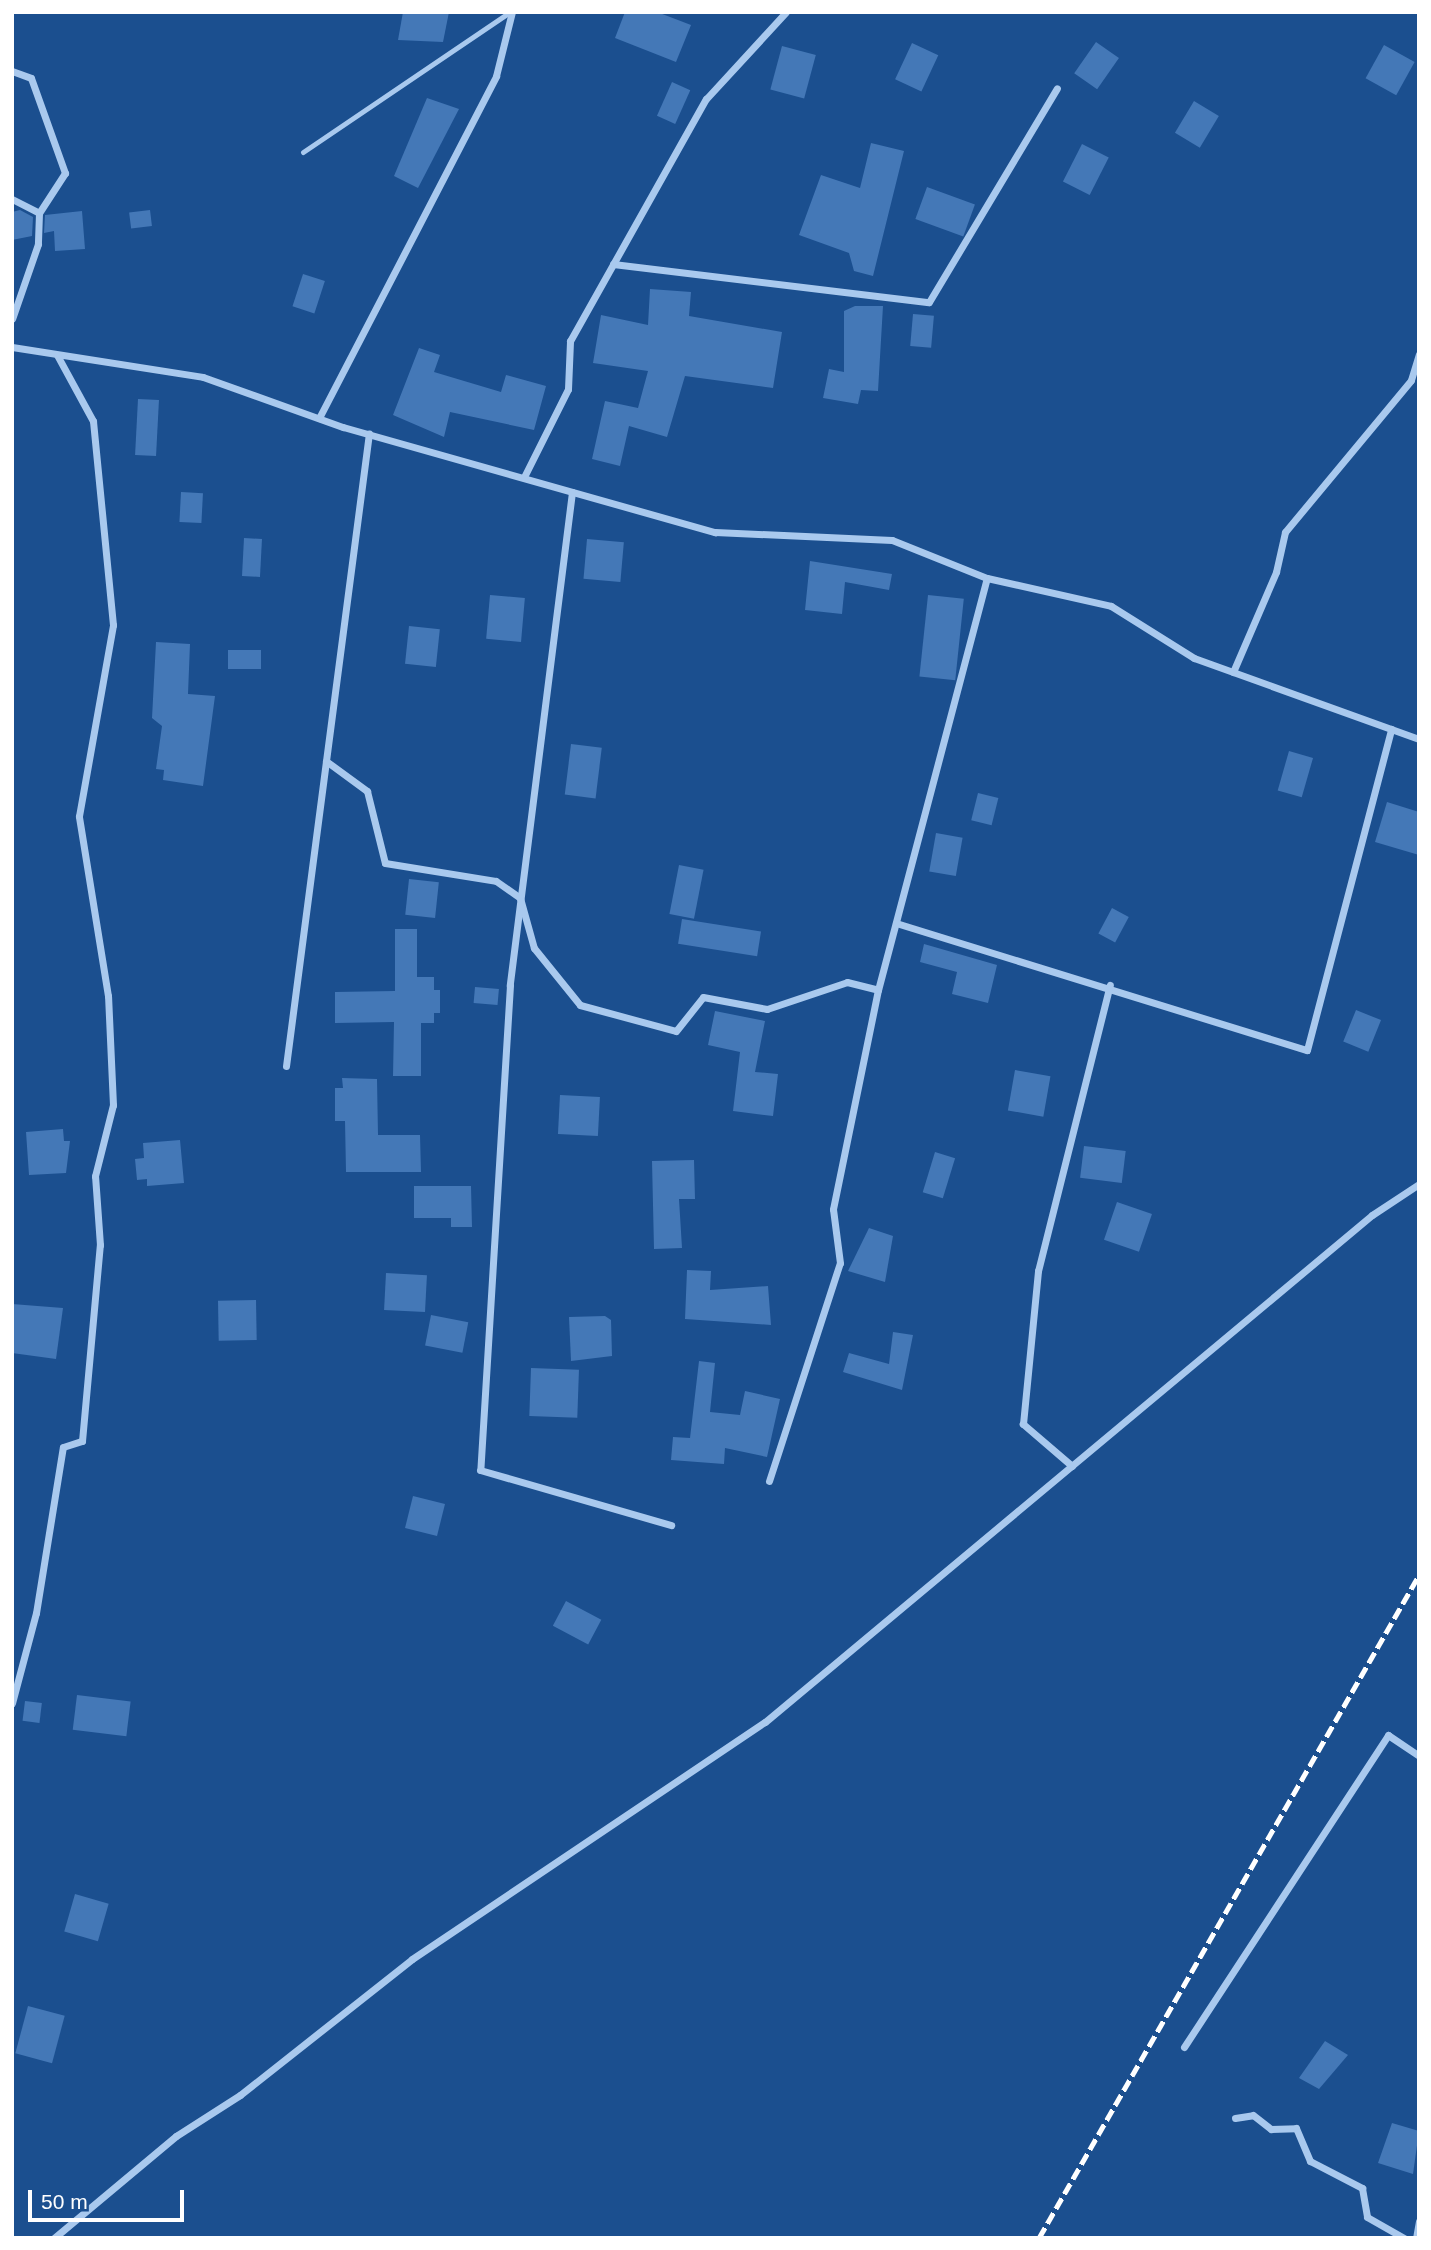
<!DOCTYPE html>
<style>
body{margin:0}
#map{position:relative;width:1431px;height:2250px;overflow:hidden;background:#1b4f8f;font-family:Arial,sans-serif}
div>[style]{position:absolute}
.building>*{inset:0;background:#4478b7;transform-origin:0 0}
.service>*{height:5px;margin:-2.5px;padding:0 2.5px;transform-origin:2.5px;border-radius:2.5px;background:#a9c9ee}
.minor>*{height:7px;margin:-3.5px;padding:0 3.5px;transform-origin:3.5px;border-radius:3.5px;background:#a9c9ee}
.rail>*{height:5px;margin-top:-2.5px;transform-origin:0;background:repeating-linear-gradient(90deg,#fff 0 12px,transparent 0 17px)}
span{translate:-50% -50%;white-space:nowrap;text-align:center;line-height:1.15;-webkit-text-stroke:5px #1b4f8f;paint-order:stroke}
.frame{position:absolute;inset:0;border:14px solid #fff;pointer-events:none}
.scale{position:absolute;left:28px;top:2190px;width:156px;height:32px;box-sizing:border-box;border:4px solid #fff;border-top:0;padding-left:9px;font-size:21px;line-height:24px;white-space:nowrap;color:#fff;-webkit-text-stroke:5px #1b4f8f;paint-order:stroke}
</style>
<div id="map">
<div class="building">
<i style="clip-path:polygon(403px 12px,449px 12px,443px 42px,398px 40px)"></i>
<i style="clip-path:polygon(625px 12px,657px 12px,691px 25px,676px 62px,615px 38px)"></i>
<i style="left:1096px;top:42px;width:28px;height:38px;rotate:35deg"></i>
<i style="left:912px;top:43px;width:29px;height:40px;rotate:25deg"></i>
<i style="left:1384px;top:45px;width:35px;height:38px;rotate:29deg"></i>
<i style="left:782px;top:46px;width:35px;height:45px;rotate:15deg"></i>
<i style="left:672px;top:82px;width:20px;height:37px;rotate:24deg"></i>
<i style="clip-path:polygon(427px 98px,459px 109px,418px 188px,394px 176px)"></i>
<i style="left:1194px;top:101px;width:29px;height:37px;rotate:31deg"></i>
<i style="clip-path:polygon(871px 143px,904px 151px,873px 276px,854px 271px,849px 253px,799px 235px,821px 175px,860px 188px)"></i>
<i style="left:1082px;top:144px;width:30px;height:42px;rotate:27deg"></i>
<i style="left:927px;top:187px;width:51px;height:34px;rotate:20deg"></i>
<i style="clip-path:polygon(20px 210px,33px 217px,32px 236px,12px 240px,12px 212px)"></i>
<i style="left:150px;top:210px;width:16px;height:21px;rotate:83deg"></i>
<i style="clip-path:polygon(82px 211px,85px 249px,55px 251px,54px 231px,44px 233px,45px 215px)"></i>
<i style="left:303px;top:274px;width:23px;height:34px;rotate:18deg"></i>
<i style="clip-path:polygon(650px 289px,691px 292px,689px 316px,782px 332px,773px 388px,685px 376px,667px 437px,629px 426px,620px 466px,592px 459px,605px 401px,638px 408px,648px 371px,593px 363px,601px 315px,648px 325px)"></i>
<i style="clip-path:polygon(855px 306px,883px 306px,878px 391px,861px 390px,858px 404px,823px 398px,829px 369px,844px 372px,844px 311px)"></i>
<i style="left:913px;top:314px;width:21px;height:32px;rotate:5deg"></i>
<i style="clip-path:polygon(419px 348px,440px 355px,434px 372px,501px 392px,506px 375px,546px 386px,534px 430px,450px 412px,444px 437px,393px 415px)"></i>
<i style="left:138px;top:399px;width:21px;height:56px;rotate:3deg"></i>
<i style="left:181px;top:492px;width:22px;height:30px;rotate:3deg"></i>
<i style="left:244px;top:538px;width:18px;height:38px;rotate:3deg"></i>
<i style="left:587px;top:539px;width:37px;height:40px;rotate:5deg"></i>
<i style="clip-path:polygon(810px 561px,892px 574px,889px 590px,845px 582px,842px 614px,805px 610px)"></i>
<i style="left:490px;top:595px;width:35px;height:44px;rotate:5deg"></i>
<i style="left:928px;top:595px;width:36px;height:82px;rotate:6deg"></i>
<i style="left:409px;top:626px;width:31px;height:38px;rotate:6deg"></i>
<i style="clip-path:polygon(156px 642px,190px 644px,188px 694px,215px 696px,203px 786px,163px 780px,164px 770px,156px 769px,162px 726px,152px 718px)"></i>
<i style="left:228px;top:650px;width:33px;height:19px"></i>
<i style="left:571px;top:744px;width:31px;height:51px;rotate:7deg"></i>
<i style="left:1289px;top:751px;width:25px;height:41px;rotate:16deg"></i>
<i style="left:978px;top:793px;width:21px;height:28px;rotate:14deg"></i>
<i style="clip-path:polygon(1387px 802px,1419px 812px,1419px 855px,1375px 842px)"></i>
<i style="left:936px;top:833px;width:27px;height:39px;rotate:10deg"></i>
<i style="left:679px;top:865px;width:25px;height:50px;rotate:11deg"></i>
<i style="left:409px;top:879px;width:30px;height:36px;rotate:6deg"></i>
<i style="left:1112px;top:908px;width:19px;height:29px;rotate:28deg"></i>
<i style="left:682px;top:919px;width:80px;height:25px;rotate:9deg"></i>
<i style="clip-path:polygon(395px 929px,417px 929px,417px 977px,434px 977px,434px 990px,440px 990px,440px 1013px,434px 1013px,434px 1023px,421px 1023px,421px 1076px,393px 1076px,394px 1022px,335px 1023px,335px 992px,395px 991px)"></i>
<i style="clip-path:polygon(924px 944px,997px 965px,988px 1003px,952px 994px,957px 972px,920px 962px)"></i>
<i style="left:475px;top:987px;width:24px;height:16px;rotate:5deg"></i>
<i style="left:1356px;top:1010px;width:27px;height:34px;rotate:22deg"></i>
<i style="clip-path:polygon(715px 1011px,765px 1021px,755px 1072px,778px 1074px,773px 1116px,733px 1111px,740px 1052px,708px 1045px)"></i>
<i style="left:1015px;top:1070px;width:36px;height:41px;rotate:10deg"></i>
<i style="clip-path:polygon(342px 1078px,377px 1079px,378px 1135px,420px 1135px,421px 1172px,346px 1172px,345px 1121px,335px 1121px,335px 1088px,343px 1088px)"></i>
<i style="left:560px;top:1095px;width:40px;height:39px;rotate:3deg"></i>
<i style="clip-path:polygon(63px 1129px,64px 1141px,70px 1141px,66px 1173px,29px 1175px,26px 1132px)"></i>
<i style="clip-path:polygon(180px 1140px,184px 1183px,147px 1186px,147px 1179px,137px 1180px,135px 1159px,144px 1158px,143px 1143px)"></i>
<i style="left:1084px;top:1146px;width:42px;height:32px;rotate:7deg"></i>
<i style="left:935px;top:1152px;width:21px;height:42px;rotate:17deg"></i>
<i style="clip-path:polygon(694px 1160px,695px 1199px,679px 1199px,682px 1248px,654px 1249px,652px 1161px)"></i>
<i style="clip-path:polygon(414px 1186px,471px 1186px,472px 1227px,451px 1227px,451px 1218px,414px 1218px)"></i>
<i style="left:1117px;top:1202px;width:37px;height:40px;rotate:19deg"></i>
<i style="clip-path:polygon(869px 1228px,893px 1236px,885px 1282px,848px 1271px)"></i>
<i style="clip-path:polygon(687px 1270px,711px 1271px,710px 1290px,768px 1286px,771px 1325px,685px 1319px)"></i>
<i style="left:386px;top:1273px;width:41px;height:37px;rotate:3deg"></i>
<i style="left:256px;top:1300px;width:40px;height:38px;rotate:89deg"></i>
<i style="clip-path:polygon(12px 1304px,63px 1308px,56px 1359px,12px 1353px)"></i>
<i style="left:431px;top:1315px;width:38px;height:31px;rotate:11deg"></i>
<i style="clip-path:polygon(605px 1316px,611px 1320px,612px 1356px,571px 1361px,569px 1317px)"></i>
<i style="clip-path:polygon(893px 1332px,913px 1335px,902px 1390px,843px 1372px,849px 1353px,889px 1364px)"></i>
<i style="clip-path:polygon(699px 1361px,715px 1363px,710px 1412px,740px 1415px,745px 1391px,780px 1399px,767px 1457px,725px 1448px,724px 1464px,671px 1460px,673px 1437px,690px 1438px)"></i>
<i style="left:531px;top:1368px;width:48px;height:48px;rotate:2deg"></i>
<i style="left:413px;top:1496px;width:33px;height:33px;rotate:14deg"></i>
<i style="left:566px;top:1601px;width:40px;height:28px;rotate:28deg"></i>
<i style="left:77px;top:1695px;width:54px;height:35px;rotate:7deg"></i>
<i style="left:25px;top:1701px;width:17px;height:20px;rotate:7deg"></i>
<i style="left:75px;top:1894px;width:35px;height:39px;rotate:16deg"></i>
<i style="left:28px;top:2006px;width:38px;height:49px;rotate:15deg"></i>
<i style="clip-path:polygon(1325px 2041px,1348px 2055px,1319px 2089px,1299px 2078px)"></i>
<i style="clip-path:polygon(1392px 2123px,1419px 2131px,1413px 2174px,1378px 2163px)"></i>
</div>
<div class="service">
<i style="left:303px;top:152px;width:250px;rotate:-34.1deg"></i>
</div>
<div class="minor">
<i style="left:12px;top:71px;width:20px;rotate:20deg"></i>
<i style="left:31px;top:78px;width:101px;rotate:70.3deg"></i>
<i style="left:65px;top:173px;width:48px;rotate:123deg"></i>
<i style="left:39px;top:213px;width:31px;rotate:92deg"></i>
<i style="left:38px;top:244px;width:79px;rotate:109.1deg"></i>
<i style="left:12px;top:199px;width:30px;rotate:27deg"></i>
<i style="left:613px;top:264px;width:318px;rotate:6.9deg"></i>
<i style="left:929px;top:302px;width:249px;rotate:-59.1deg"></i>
<i style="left:12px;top:347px;width:193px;rotate:8.9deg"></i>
<i style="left:203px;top:377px;width:149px;rotate:19.7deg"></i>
<i style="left:343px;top:427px;width:387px;rotate:15.8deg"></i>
<i style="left:715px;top:532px;width:177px;rotate:2.6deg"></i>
<i style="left:892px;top:540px;width:102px;rotate:21.8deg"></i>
<i style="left:987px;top:578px;width:127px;rotate:12.7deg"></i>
<i style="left:1111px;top:606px;width:98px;rotate:32.1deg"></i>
<i style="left:1194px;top:658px;width:239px;rotate:19.8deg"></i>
<i style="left:319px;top:418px;width:385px;rotate:-62.6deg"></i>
<i style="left:496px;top:76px;width:66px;rotate:-76deg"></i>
<i style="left:524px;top:477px;width:98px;rotate:-63.4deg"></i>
<i style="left:568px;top:389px;width:48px;rotate:-87.6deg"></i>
<i style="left:570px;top:341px;width:278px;rotate:-60.7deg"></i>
<i style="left:706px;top:99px;width:118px;rotate:-47.4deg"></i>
<i style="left:572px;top:492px;width:497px;rotate:97.2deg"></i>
<i style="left:510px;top:985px;width:486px;rotate:93.5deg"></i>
<i style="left:480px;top:1470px;width:199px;rotate:16.1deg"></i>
<i style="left:1233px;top:672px;width:109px;rotate:-66.7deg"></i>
<i style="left:1276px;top:572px;width:41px;rotate:-77.3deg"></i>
<i style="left:1285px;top:532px;width:197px;rotate:-50.3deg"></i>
<i style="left:1411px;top:380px;width:27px;rotate:-73deg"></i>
<i style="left:326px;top:761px;width:51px;rotate:36.2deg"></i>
<i style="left:367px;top:791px;width:74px;rotate:76deg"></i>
<i style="left:385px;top:863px;width:112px;rotate:9.2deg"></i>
<i style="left:496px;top:881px;width:29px;rotate:35deg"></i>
<i style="left:520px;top:898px;width:52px;rotate:74.4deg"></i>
<i style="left:534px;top:948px;width:73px;rotate:51.1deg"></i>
<i style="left:580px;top:1005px;width:99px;rotate:15.2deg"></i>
<i style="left:676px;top:1031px;width:43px;rotate:-51.5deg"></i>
<i style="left:703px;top:997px;width:65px;rotate:10.6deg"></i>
<i style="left:767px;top:1009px;width:84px;rotate:-18.6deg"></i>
<i style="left:847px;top:982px;width:32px;rotate:14deg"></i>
<i style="left:896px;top:923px;width:430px;rotate:17.2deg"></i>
<i style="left:1307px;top:1050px;width:332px;rotate:-75.3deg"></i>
<i style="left:286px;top:1066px;width:638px;rotate:-82.53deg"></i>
<i style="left:1072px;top:1466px;width:65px;rotate:-139.4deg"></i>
<i style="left:1023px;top:1424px;width:154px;rotate:-84.4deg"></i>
<i style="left:1038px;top:1271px;width:295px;rotate:-75.9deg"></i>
<i style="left:769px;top:1481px;width:229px;rotate:-72deg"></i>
<i style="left:840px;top:1263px;width:54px;rotate:-97.4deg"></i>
<i style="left:833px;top:1209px;width:224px;rotate:-78.4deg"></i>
<i style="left:878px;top:990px;width:426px;rotate:-75.2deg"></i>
<i style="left:12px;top:1703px;width:93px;rotate:-75.1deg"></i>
<i style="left:36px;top:1613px;width:168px;rotate:-80.8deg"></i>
<i style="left:63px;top:1447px;width:20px;rotate:-18deg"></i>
<i style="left:82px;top:1441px;width:197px;rotate:-84.8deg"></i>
<i style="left:100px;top:1245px;width:69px;rotate:-94.1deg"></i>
<i style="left:95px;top:1176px;width:73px;rotate:-75.8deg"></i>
<i style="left:113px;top:1105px;width:109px;rotate:-92.6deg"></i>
<i style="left:108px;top:996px;width:182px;rotate:-99.2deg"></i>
<i style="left:79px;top:816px;width:194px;rotate:-79.9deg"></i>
<i style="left:113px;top:625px;width:205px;rotate:-95.6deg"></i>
<i style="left:93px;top:421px;width:75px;rotate:-118.6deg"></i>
<i style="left:1184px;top:2047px;width:373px;rotate:-56.8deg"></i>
<i style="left:1388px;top:1735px;width:37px;rotate:34deg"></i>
<i style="left:1235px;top:2118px;width:18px;rotate:-9deg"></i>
<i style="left:1253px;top:2115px;width:23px;rotate:38deg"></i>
<i style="left:1271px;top:2129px;width:25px;rotate:-2deg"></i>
<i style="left:1296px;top:2128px;width:36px;rotate:67deg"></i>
<i style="left:1310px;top:2161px;width:59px;rotate:27.4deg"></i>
<i style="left:1362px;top:2188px;width:29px;rotate:80deg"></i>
<i style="left:1367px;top:2217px;width:43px;rotate:29.6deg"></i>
<i style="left:54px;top:2238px;width:159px;rotate:-39.9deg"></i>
<i style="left:176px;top:2136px;width:76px;rotate:-32.6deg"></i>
<i style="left:240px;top:2095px;width:219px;rotate:-38.3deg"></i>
<i style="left:412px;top:1959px;width:425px;rotate:-33.9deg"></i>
<i style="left:765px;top:1722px;width:791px;rotate:-39.87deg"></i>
<i style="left:1372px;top:1215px;width:56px;rotate:-33.4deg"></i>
<i style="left:1416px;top:2238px;width:17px;rotate:-80deg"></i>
</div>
<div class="rail">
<i style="left:1039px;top:2238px;width:764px;rotate:-60.18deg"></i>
</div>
<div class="frame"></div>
<div class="scale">50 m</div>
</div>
